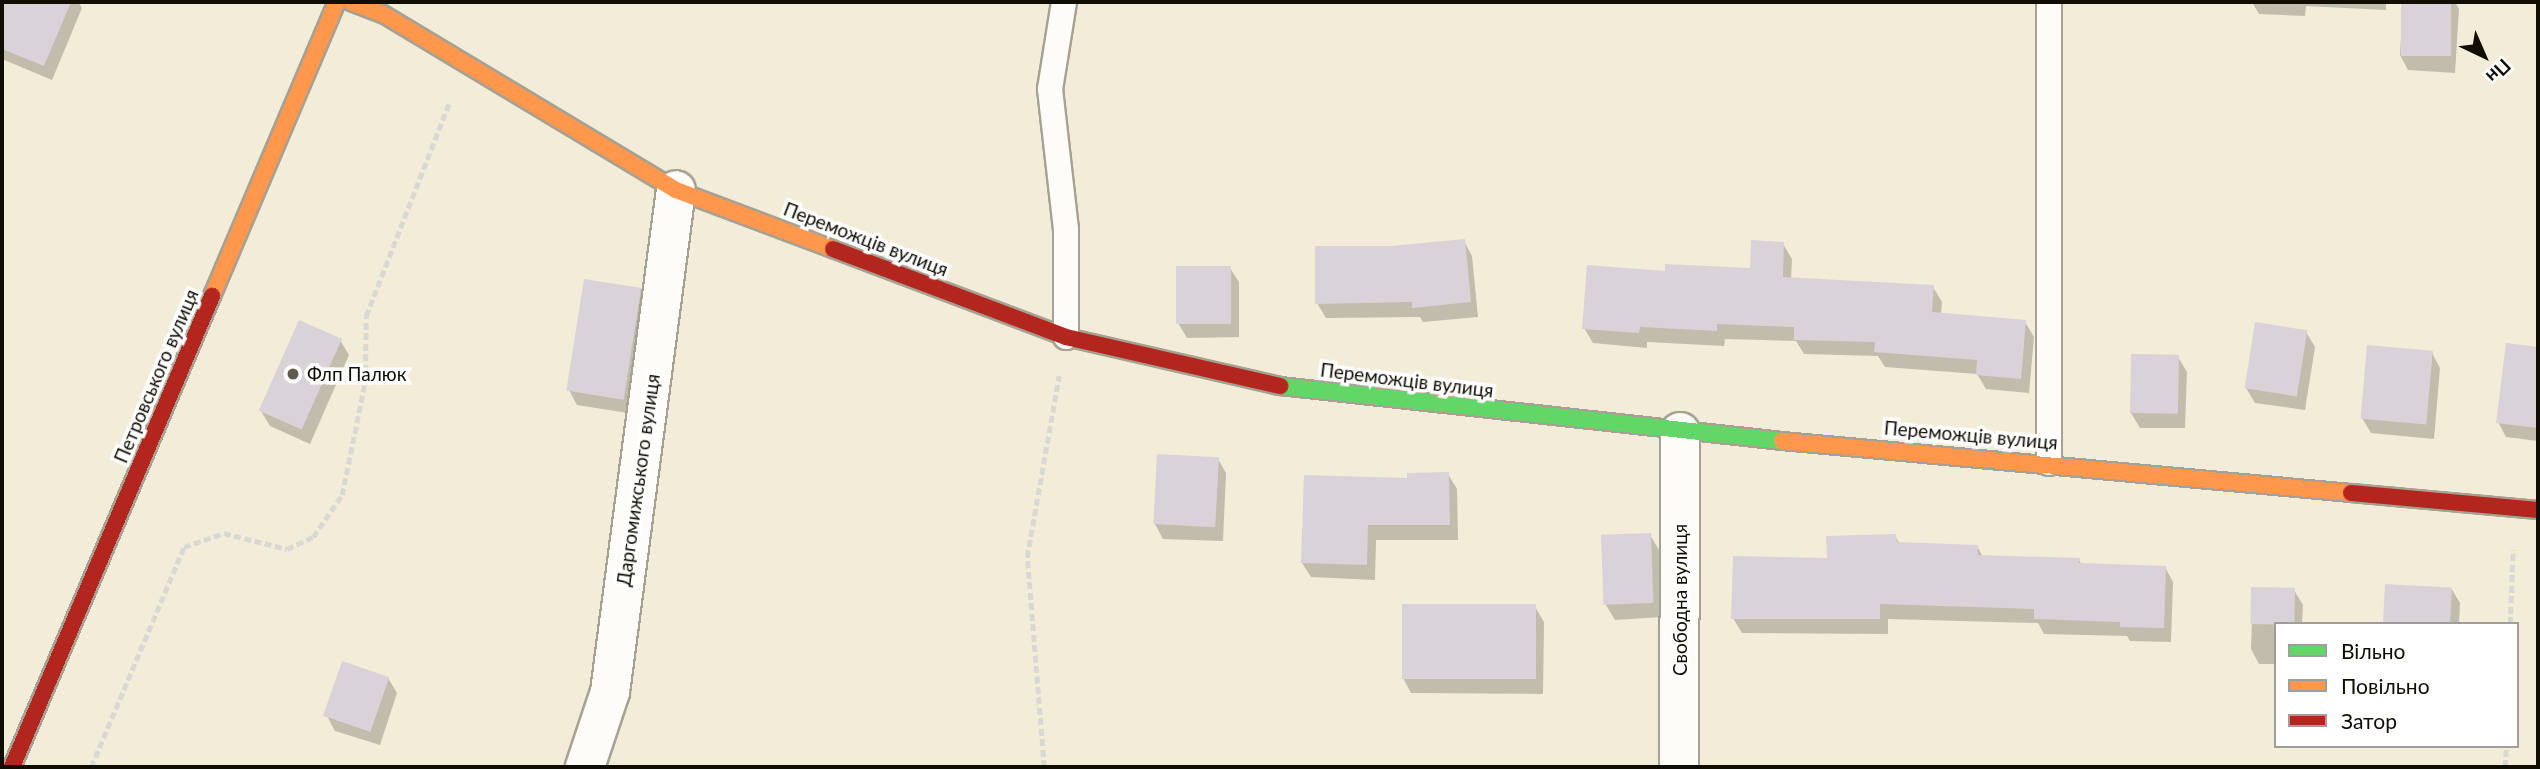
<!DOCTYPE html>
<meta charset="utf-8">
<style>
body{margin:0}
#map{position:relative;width:2540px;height:769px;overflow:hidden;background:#f2ecd8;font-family:Lato,sans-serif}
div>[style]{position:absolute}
.shadow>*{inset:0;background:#0003}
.building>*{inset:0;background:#dad2d9;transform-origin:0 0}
.path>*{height:4.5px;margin-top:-2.25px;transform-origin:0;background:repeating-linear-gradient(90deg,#dad8d2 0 7px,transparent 0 10.5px)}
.roads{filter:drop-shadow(2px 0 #a6a192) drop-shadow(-2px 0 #a6a192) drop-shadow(0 2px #a6a192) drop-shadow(0 -2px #a6a192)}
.lane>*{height:24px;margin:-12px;padding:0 12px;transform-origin:12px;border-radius:12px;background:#fdfcf9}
.street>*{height:38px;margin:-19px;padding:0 19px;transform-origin:19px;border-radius:19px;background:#fdfcf9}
.fast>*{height:16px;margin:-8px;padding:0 8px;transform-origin:8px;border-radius:8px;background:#63d668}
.slow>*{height:16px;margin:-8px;padding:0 8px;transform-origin:8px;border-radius:8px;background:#ff974d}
.jam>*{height:16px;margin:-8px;padding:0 8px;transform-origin:8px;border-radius:8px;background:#b3261e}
.dots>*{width:19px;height:19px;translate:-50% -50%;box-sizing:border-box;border:4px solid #fff;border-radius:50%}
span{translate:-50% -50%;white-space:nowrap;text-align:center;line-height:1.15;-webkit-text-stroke:7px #fff;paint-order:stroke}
.street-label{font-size:19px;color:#100d03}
.poi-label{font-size:19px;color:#100d03}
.left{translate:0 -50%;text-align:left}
.frame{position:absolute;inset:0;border:4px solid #100d03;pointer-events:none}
.legend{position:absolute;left:2274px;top:622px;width:245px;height:126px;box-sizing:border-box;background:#fff;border:2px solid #9f9e9a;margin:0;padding:9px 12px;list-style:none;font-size:21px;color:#100d03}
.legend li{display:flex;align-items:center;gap:14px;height:35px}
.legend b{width:35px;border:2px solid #9f9e9a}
.north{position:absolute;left:2449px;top:21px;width:70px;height:70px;-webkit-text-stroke:5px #fff;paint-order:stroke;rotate:136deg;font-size:19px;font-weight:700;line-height:28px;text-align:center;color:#100d03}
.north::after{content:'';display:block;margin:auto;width:24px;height:32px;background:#100d03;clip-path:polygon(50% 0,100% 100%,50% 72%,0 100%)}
</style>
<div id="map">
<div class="shadow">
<i style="clip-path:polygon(2px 2px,78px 2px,82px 8px,52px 80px,2px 59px)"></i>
<i style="clip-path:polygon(2252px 2px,2386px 2px,2386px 10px,2306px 6px,2305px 16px,2259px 14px)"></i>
<i style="clip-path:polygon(2403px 2px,2455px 2px,2459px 9px,2455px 73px,2408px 70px,2400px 55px)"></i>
<i style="clip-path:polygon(1464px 241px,1472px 256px,1478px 317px,1423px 322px,1420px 317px,1326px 318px,1317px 303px,1391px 248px)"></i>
<i style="clip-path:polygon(1783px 244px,1792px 259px,1791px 279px,1933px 287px,1942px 302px,1941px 314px,2025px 322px,2034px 337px,2029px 393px,1986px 389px,1977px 374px,1885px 367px,1878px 356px,1804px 354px,1796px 341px,1725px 339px,1724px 346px,1647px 342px,1647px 348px,1593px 343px,1584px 328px,1752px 270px)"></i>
<i style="clip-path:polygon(1230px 268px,1239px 282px,1239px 337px,1187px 338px,1178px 323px)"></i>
<i style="clip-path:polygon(640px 289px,649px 304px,634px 414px,577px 405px,569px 390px)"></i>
<i style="clip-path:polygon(2306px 332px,2315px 347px,2305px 410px,2255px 403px,2246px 388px)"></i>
<i style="clip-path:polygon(340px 340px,349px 355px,310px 444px,270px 426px,261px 411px)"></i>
<i style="clip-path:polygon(2508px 345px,2538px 349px,2538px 441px,2506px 437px,2498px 422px)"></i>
<i style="clip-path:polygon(2432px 353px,2440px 368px,2434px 439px,2371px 433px,2362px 418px)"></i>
<i style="clip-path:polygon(2178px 357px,2187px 372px,2185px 428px,2140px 428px,2131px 413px)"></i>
<i style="clip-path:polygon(1218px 459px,1226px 473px,1223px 541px,1163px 539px,1155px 524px)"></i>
<i style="clip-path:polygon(1448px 474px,1457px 489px,1458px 540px,1376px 540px,1375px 580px,1311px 577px,1302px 563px,1408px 480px)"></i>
<i style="clip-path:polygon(1650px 535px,1659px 550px,1662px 617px,1615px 620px,1606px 605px)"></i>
<i style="clip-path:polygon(1895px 536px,1900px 544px,1977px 546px,1983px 557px,2079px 560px,2082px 565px,2165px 567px,2173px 582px,2171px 642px,2130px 641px,2127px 636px,2044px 634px,2038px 623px,1888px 619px,1888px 634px,1742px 633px,1733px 618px,1829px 560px)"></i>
<i style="clip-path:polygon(2451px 588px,2460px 603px,2459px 624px,2385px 624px)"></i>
<i style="clip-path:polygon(2253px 589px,2294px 590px,2303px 605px,2302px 624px,2276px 624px,2276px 664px,2259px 664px,2251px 649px)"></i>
<i style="clip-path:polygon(1535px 607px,1544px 622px,1543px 694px,1411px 693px,1403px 678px)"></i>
<i style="clip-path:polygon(388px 678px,397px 693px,380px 745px,335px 731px,327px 716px)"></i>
</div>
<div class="building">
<i style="clip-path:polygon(2px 2px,71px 2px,44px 66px,2px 49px)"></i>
<i style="left:2401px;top:2px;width:50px;height:54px"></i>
<i style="clip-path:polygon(1465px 239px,1471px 302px,1412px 308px,1412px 302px,1315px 304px,1315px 246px,1391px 246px)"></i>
<i style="clip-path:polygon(1751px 240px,1784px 242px,1783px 277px,1934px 285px,1932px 312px,2026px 320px,2021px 379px,1976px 375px,1977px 360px,1874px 352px,1875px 342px,1794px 340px,1794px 327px,1717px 324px,1717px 331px,1640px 327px,1639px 333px,1582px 329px,1587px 265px,1665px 271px,1665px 264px,1750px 268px)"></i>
<i style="left:1176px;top:266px;width:55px;height:58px"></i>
<i style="left:584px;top:279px;width:58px;height:113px;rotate:9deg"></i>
<i style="left:299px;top:320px;width:47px;height:99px;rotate:24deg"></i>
<i style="left:2255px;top:322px;width:53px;height:67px;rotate:9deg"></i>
<i style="clip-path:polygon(2506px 343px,2538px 347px,2538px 428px,2496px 423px)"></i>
<i style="left:2367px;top:345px;width:66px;height:74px;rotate:5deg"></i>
<i style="left:2131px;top:354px;width:48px;height:59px;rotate:1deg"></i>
<i style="left:1157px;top:454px;width:62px;height:70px;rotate:3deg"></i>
<i style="clip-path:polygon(1449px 472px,1450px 525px,1368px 525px,1367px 565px,1301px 563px,1304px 475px,1407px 478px,1407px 473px)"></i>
<i style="left:1651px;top:533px;width:70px;height:50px;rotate:88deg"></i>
<i style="clip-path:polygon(1896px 534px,1897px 542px,1978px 545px,1978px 555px,2080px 558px,2079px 563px,2166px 566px,2164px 628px,2120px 627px,2120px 622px,2034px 619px,2034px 609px,1880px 604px,1880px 619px,1731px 619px,1733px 556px,1827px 558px,1826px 536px)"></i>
<i style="left:2385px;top:584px;width:67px;height:40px;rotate:3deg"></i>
<i style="left:2251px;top:587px;width:44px;height:37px;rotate:1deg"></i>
<i style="left:1402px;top:604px;width:134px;height:75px"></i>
<i style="left:342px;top:661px;width:50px;height:58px;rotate:19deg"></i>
</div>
<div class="path">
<i style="left:2510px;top:624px;width:74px;rotate:-87.7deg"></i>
<i style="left:91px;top:767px;width:239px;rotate:-67.1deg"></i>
<i style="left:184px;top:547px;width:42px;rotate:-19.3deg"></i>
<i style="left:224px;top:533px;width:65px;rotate:14.3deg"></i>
<i style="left:287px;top:549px;width:29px;rotate:-25deg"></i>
<i style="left:313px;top:537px;width:51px;rotate:-55.4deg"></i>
<i style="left:342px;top:495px;width:115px;rotate:-78.5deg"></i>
<i style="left:365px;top:382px;width:66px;rotate:-89.1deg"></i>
<i style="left:366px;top:316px;width:229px;rotate:-68.7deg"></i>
<i style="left:1044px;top:767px;width:211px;rotate:-94.6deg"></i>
<i style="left:1027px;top:557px;width:184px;rotate:-80deg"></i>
<i style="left:2505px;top:767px;width:21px;rotate:-87deg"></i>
</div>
<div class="roads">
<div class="lane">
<i style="left:1064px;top:2px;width:88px;rotate:99.1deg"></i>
<i style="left:1050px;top:89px;width:141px;rotate:83.5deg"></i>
<i style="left:1066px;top:229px;width:108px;rotate:90deg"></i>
<i style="left:2049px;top:2px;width:461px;rotate:90deg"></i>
</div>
<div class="street">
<i style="left:585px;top:767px;width:79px;rotate:-71.6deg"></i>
<i style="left:610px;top:692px;width:506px;rotate:-82.51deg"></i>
<i style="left:1679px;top:767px;width:335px;rotate:-89.8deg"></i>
</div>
<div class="fast">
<i style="left:1280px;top:386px;width:505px;rotate:6.25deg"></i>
</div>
<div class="slow">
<i style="left:351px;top:2px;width:34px;rotate:21deg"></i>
<i style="left:383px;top:14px;width:342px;rotate:31deg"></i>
<i style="left:676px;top:190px;width:168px;rotate:20.6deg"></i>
<i style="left:212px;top:296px;width:319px;rotate:-67deg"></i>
<i style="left:1782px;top:441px;width:571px;rotate:5.22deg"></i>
</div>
<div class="jam">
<i style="left:833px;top:249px;width:249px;rotate:20.7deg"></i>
<i style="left:1066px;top:337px;width:220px;rotate:12.9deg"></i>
<i style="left:2351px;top:493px;width:188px;rotate:5.2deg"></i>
<i style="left:12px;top:767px;width:512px;rotate:-66.99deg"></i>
</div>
</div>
<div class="dots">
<i style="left:293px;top:374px;background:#5f5b4e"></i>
</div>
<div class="street-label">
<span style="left:866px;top:239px;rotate:21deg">Переможців вулиця</span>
<span style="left:156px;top:376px;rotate:-67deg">Петровського вулиця</span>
<span style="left:1407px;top:380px;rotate:7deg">Переможців вулиця</span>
<span style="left:1971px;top:435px;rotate:5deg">Переможців вулиця</span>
<span style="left:638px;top:480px;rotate:-82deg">Даргомижського вулиця</span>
<span style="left:1680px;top:600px;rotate:-90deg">Свободна вулиця</span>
</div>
<div class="poi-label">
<span class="left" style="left:307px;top:374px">Флп Палюк</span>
</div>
<div class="frame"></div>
<ul class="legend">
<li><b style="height:9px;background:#63d668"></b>Вільно</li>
<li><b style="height:9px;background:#ff974d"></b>Повільно</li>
<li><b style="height:9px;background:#b3261e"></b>Затор</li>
</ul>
<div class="north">Пн</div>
</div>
